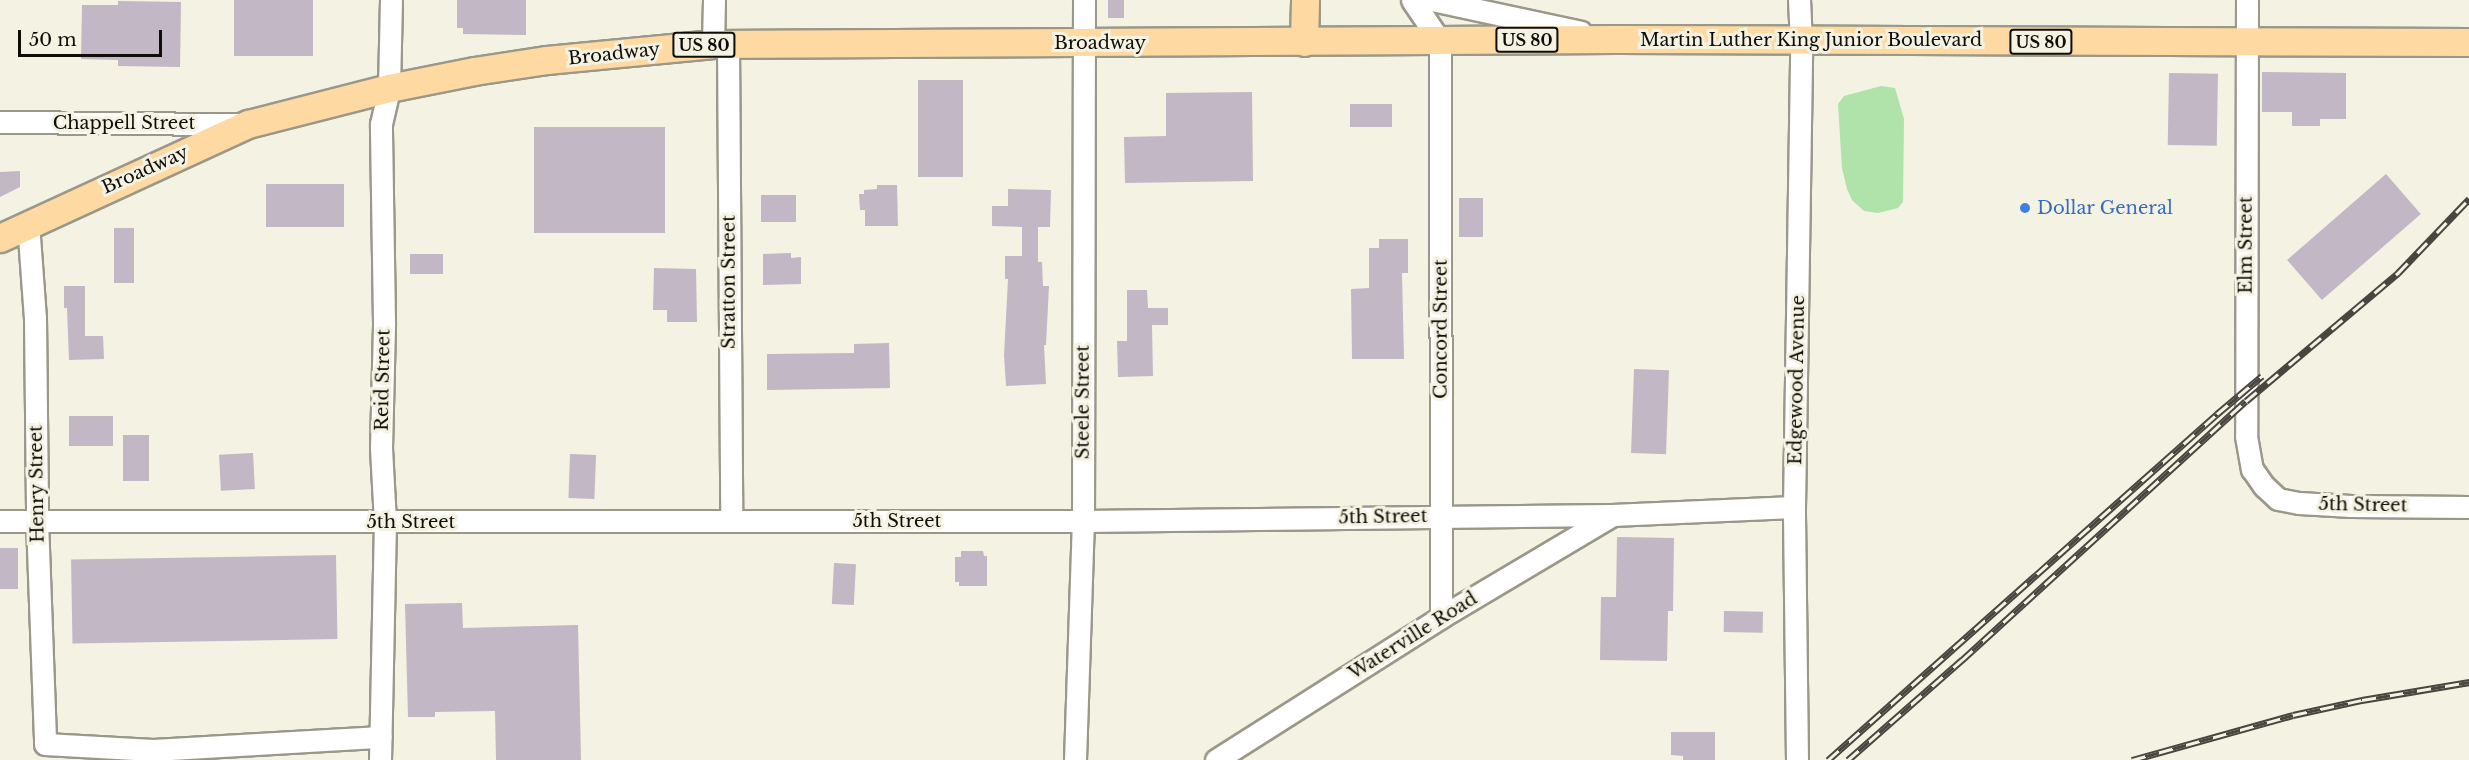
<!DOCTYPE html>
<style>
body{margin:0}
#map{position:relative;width:2469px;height:760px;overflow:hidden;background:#f4f2e2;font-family:"Libre Baskerville",serif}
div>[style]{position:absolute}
.green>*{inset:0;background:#afe3aa}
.building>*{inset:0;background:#c1b7c5;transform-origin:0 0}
.roads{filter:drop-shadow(2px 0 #9a9889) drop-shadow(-2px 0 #9a9889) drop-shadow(0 2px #9a9889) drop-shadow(0 -2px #9a9889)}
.minor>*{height:21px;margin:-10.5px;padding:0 10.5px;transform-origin:10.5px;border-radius:10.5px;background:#fff}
.major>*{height:27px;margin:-13.5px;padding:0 13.5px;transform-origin:13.5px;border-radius:13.5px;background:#fedaa2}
.rail>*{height:7px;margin-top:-3.5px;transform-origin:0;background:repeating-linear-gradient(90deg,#f4f2e2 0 14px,#48463f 0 28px);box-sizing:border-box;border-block:2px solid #48463f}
.dots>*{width:16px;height:16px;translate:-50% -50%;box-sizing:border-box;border:3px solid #f4f2e2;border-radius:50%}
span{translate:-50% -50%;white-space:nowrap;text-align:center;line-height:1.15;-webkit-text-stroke:6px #f4f2e2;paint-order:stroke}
.shield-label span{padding:2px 4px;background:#f4f2e2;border:2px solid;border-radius:4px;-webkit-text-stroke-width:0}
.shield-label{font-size:16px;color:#0e0d08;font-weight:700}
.street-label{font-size:18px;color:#0e0d08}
.shop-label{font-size:18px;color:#366cbe}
.left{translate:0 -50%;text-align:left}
.scale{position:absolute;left:18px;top:30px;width:144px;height:27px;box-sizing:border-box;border:3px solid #0e0d08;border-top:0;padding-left:8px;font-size:18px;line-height:21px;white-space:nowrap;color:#0e0d08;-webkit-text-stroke:4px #f4f2e2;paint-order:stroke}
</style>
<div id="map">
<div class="green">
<i style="clip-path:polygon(1881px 86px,1895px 88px,1904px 119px,1903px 202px,1898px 208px,1878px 213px,1864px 211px,1852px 200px,1847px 189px,1842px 168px,1838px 104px,1844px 96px)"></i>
</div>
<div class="building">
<i style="left:234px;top:0;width:79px;height:56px"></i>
<i style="clip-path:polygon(457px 0,526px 0,526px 35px,463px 34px,463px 28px,457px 28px)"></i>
<i style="left:1108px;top:0;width:16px;height:18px"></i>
<i style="clip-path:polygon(118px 1px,181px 2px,180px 67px,118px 66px,118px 60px,81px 59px,82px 5px,118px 5px)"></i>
<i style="clip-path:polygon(2262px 72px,2346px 73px,2346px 119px,2320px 119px,2320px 126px,2292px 126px,2292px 112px,2262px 112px)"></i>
<i style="left:2169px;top:73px;width:49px;height:72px;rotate:1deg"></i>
<i style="left:918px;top:80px;width:45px;height:97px"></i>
<i style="clip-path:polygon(1252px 92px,1253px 181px,1125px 183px,1124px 137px,1166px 136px,1166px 93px)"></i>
<i style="left:1392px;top:104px;width:23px;height:42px;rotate:90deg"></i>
<i style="left:665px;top:127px;width:106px;height:131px;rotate:90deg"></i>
<i style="clip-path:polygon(20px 171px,20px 187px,0 197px,0 172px)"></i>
<i style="left:2386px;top:174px;width:53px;height:131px;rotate:49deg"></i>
<i style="left:266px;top:184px;width:78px;height:43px"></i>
<i style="clip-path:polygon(877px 185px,897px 185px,898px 226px,865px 226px,865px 210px,860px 210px,859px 194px,864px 194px,864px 190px,877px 189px)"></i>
<i style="clip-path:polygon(1008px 189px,1051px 190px,1050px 227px,1038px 227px,1038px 262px,1042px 262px,1043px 286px,1049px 286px,1046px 345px,1044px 345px,1046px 384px,1006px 386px,1004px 355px,1008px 279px,1005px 279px,1005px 256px,1022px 256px,1022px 227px,992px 226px,992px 206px,1008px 206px)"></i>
<i style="left:761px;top:195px;width:35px;height:27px"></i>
<i style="left:1459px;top:198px;width:24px;height:39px"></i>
<i style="left:114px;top:228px;width:20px;height:55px"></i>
<i style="clip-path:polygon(1379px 239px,1408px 239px,1408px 273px,1402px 273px,1404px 359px,1352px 359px,1351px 289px,1369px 288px,1369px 248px,1379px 248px)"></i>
<i style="clip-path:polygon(791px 253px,791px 258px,801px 257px,801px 284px,763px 285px,763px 254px)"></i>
<i style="left:443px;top:254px;width:20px;height:33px;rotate:90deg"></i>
<i style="clip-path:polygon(654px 268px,696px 269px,697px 322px,667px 322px,667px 310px,653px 310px)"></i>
<i style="clip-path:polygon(64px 286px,85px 286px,85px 336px,103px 336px,104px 359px,69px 360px,67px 308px,64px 308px)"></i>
<i style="clip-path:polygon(1127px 290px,1147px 290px,1148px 308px,1168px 308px,1168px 325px,1152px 325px,1153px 376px,1118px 377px,1117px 341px,1127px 341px)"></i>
<i style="clip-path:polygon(889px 343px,890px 388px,767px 390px,767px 354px,854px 353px,854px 344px)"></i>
<i style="left:1634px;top:369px;width:35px;height:84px;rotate:2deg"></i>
<i style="left:69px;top:416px;width:44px;height:30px"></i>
<i style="left:123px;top:435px;width:26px;height:46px"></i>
<i style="left:253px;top:453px;width:36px;height:34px;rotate:87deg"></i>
<i style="left:570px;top:454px;width:26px;height:44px;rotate:2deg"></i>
<i style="clip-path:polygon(1617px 537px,1674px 538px,1673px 611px,1668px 611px,1667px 661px,1600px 660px,1601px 597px,1616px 597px)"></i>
<i style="left:0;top:548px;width:18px;height:41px"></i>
<i style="clip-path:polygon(961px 551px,983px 551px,984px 556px,987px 556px,987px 586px,959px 586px,959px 582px,955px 582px,955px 557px,961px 557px)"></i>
<i style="left:336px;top:555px;width:84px;height:265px;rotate:89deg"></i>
<i style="left:834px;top:563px;width:22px;height:41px;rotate:3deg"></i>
<i style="clip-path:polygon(462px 603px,463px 628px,578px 625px,581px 760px,496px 760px,495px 711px,435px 712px,435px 717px,408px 717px,405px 604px)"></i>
<i style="left:1724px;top:611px;width:39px;height:21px;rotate:1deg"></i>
<i style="clip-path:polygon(1671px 732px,1715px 732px,1715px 760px,1683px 760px,1683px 756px,1671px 755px)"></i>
</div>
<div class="roads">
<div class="minor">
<i style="left:1412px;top:0;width:50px;rotate:55.7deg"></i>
<i style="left:1440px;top:41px;width:576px;rotate:89.9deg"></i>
<i style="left:1432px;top:0;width:152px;rotate:12.1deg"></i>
<i style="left:2247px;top:0;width:436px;rotate:90.1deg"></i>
<i style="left:2246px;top:436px;width:34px;rotate:80deg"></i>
<i style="left:2252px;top:469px;width:21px;rotate:55deg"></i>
<i style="left:2264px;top:486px;width:19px;rotate:43deg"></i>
<i style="left:2278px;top:499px;width:21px;rotate:11deg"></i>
<i style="left:2299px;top:503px;width:52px;rotate:3.3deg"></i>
<i style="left:2351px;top:506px;width:118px;rotate:0.5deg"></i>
<i style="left:713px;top:44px;width:44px;rotate:-88.7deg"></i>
<i style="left:728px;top:44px;width:476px;rotate:89.6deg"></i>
<i style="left:0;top:122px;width:245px;rotate:0.5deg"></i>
<i style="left:28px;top:223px;width:95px;rotate:85.8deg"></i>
<i style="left:35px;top:318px;width:203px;rotate:89.4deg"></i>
<i style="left:37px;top:521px;width:223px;rotate:87.9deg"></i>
<i style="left:45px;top:744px;width:108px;rotate:3.2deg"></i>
<i style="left:153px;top:750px;width:228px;rotate:-3.3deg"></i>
<i style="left:0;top:521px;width:1083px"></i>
<i style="left:1083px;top:521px;width:528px;rotate:-0.65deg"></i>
<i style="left:1611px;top:515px;width:183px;rotate:-2.5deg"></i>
<i style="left:380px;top:760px;width:238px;rotate:-88.8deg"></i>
<i style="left:385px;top:522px;width:74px;rotate:-93.1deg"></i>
<i style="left:381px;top:448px;width:126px;rotate:-88.6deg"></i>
<i style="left:384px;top:322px;width:198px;rotate:-90.9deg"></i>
<i style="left:381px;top:124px;width:37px;rotate:-77deg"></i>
<i style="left:389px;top:88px;width:88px;rotate:-88.7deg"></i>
<i style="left:1075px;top:760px;width:239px;rotate:-88.1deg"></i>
<i style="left:1083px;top:521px;width:521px;rotate:-89.89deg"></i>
<i style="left:1216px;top:760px;width:267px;rotate:-32.4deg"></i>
<i style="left:1441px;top:617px;width:198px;rotate:-30.7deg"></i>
<i style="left:1797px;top:760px;width:253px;rotate:-90.7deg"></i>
<i style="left:1794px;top:507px;width:465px;rotate:-89.1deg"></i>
<i style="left:1801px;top:42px;width:42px;rotate:-92.7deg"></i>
</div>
<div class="major">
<i style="left:1304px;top:42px;width:42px;rotate:-88.6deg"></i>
<i style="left:0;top:238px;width:273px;rotate:-24.7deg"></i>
<i style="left:248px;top:124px;width:146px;rotate:-14.3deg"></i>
<i style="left:389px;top:88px;width:87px;rotate:-11.3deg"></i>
<i style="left:474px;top:71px;width:74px;rotate:-8.6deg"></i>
<i style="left:547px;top:60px;width:167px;rotate:-5.5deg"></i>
<i style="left:713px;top:44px;width:901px;rotate:-0.32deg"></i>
<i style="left:1614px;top:39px;width:855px;rotate:0.2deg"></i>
</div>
</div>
<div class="rail">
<i style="left:1828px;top:760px;width:521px;rotate:-41.65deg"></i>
<i style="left:2217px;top:414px;width:59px;rotate:-40.2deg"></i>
<i style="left:1848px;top:760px;width:152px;rotate:-41.3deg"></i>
<i style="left:1962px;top:660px;width:384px;rotate:-42.4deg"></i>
<i style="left:2246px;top:401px;width:199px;rotate:-40.1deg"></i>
<i style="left:2398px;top:273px;width:103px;rotate:-46.2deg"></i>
<i style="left:2132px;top:760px;width:167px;rotate:-15.6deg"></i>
<i style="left:2293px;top:715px;width:71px;rotate:-12.3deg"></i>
<i style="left:2362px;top:700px;width:109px;rotate:-9.5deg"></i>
</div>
<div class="dots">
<i style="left:2025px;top:208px;background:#3f7fe0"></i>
</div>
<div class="shield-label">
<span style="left:1527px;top:40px">US 80</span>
<span style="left:2041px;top:42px">US 80</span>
<span style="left:704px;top:45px">US 80</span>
</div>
<div class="street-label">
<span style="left:1811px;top:40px">Martin Luther King Junior Boulevard</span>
<span style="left:1100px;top:43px">Broadway</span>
<span style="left:614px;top:54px;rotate:-6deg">Broadway</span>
<span style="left:124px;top:123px">Chappell Street</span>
<span style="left:145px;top:170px;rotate:-24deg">Broadway</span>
<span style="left:2246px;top:245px;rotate:-90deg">Elm Street</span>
<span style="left:729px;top:282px;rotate:-90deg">Stratton Street</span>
<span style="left:1441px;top:329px;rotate:-90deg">Concord Street</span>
<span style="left:383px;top:380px;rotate:-89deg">Reid Street</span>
<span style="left:1797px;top:380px;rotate:-89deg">Edgewood Avenue</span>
<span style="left:1083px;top:402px;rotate:-90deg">Steele Street</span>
<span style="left:37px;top:484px;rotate:-91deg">Henry Street</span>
<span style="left:2363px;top:505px;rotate:1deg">5th Street</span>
<span style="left:1383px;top:517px;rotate:-1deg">5th Street</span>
<span style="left:897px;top:521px">5th Street</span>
<span style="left:411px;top:522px">5th Street</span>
<span style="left:1413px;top:636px;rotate:-32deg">Waterville Road</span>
</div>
<div class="shop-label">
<span class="left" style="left:2037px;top:208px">Dollar General</span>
</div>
<div class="scale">50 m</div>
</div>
